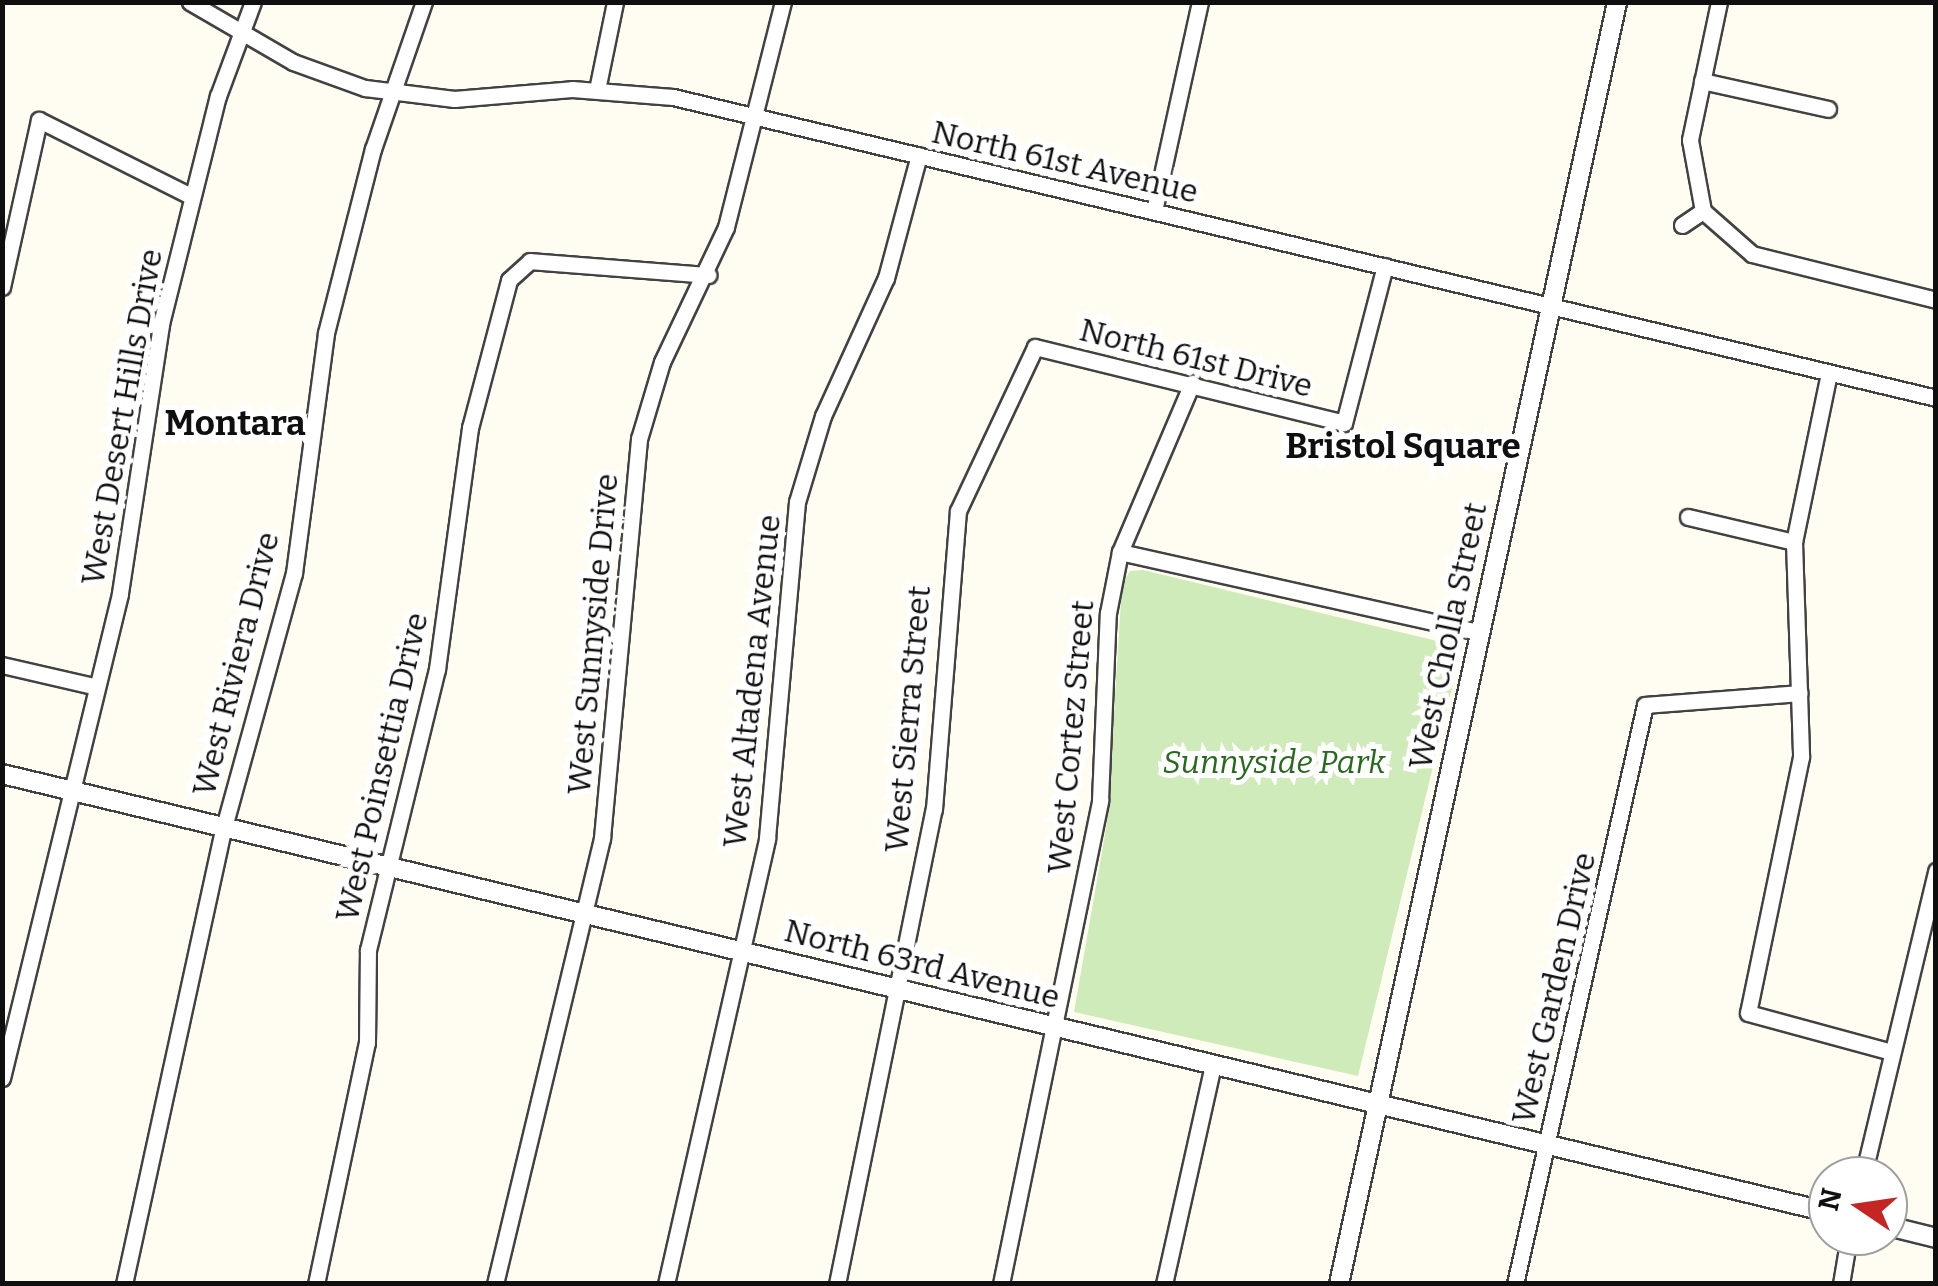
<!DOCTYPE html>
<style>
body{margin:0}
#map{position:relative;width:1938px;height:1286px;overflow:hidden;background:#fffdf1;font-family:Bitter,serif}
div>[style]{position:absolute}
.green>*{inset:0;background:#cfebb9}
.roads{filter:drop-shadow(2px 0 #424242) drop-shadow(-2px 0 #424242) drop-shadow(0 2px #424242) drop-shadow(0 -2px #424242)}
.minor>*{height:15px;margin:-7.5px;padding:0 7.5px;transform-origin:7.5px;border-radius:7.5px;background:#fff}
.tertiary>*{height:18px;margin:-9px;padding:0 9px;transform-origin:9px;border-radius:9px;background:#fff}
span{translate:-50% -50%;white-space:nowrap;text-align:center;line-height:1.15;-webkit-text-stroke:10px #fff;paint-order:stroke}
.street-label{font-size:32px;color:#0f0f0f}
.park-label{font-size:32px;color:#27691d;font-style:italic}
.neighbourhood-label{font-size:35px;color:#0f0f0f;font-weight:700}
.frame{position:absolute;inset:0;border:5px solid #0f0f0f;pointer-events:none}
.north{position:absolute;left:1808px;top:1156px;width:100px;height:100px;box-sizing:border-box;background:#fff;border:2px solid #9f9f9f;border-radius:50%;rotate:283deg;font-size:28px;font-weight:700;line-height:40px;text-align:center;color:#0f0f0f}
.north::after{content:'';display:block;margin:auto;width:35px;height:45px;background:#c32623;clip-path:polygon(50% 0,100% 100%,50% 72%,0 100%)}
</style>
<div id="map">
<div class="green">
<i style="clip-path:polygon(1143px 570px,1462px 647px,1358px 1076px,1074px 1012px,1107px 823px,1122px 585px,1130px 571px)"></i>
</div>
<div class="roads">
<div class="minor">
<i style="left:190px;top:2px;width:119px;rotate:30.2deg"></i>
<i style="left:293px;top:62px;width:77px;rotate:19.9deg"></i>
<i style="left:365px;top:88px;width:90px;rotate:7deg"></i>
<i style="left:454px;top:99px;width:118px;rotate:-4.8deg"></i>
<i style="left:572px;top:89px;width:101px;rotate:4.5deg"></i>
<i style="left:673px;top:97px;width:1298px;rotate:13.4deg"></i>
<i style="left:1719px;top:2px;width:141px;rotate:101.9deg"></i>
<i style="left:1690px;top:140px;width:72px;rotate:79.6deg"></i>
<i style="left:1703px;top:211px;width:65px;rotate:41.3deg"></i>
<i style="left:1752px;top:254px;width:190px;rotate:14deg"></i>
<i style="left:1702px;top:81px;width:129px;rotate:12.5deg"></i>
<i style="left:597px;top:90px;width:90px;rotate:-78.4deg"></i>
<i style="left:1154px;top:211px;width:214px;rotate:-77.6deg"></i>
<i style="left:1682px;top:225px;width:25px;rotate:-34deg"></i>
<i style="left:2px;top:287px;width:171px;rotate:-77.5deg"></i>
<i style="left:39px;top:120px;width:170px;rotate:26.6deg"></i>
<i style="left:1829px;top:373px;width:173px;rotate:101.7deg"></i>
<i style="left:1794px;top:542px;width:215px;rotate:88.1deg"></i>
<i style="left:1801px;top:757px;width:261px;rotate:101.7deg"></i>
<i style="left:1748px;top:1013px;width:149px;rotate:15.2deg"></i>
<i style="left:1688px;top:517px;width:109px;rotate:13.3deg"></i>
<i style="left:1120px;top:552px;width:368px;rotate:12.6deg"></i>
<i style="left:2px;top:665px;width:93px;rotate:13deg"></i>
<i style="left:2px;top:1078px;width:499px;rotate:-76.3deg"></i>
<i style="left:120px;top:593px;width:272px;rotate:-81.3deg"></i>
<i style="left:161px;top:324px;width:235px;rotate:-76deg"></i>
<i style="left:218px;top:96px;width:100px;rotate:-69.6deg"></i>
<i style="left:1863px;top:1176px;width:314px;rotate:-76.5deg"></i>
<i style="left:124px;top:1284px;width:468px;rotate:-77.7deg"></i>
<i style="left:224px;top:827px;width:263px;rotate:-74.6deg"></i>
<i style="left:294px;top:573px;width:242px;rotate:-82.4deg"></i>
<i style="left:326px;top:333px;width:190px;rotate:-75.7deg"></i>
<i style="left:373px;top:149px;width:156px;rotate:-70.9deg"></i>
<i style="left:316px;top:1284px;width:246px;rotate:-78.1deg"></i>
<i style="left:367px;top:1043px;width:93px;rotate:-89.4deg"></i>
<i style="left:368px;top:950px;width:289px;rotate:-76.2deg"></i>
<i style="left:437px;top:669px;width:243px;rotate:-82.2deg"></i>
<i style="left:470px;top:428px;width:153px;rotate:-75.2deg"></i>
<i style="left:509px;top:280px;width:28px;rotate:-42deg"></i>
<i style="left:530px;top:261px;width:179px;rotate:4.5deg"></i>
<i style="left:495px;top:1284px;width:459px;rotate:-76.5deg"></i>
<i style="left:602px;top:838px;width:401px;rotate:-84.7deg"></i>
<i style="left:639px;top:439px;width:80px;rotate:-73.4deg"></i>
<i style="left:662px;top:362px;width:149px;rotate:-64.6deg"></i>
<i style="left:726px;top:227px;width:232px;rotate:-75.8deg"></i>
<i style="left:666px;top:1284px;width:457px;rotate:-77.2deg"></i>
<i style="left:767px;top:838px;width:337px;rotate:-84.9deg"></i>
<i style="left:797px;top:502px;width:90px;rotate:-73.2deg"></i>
<i style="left:823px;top:416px;width:152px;rotate:-65.5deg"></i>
<i style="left:886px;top:278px;width:127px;rotate:-75deg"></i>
<i style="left:837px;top:1284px;width:485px;rotate:-78.5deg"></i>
<i style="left:934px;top:809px;width:299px;rotate:-85.4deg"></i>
<i style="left:958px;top:511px;width:181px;rotate:-64.8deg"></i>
<i style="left:1035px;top:347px;width:318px;rotate:13.8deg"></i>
<i style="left:1344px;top:423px;width:162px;rotate:-75.4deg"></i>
<i style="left:1001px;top:1284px;width:494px;rotate:-78.4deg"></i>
<i style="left:1100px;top:800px;width:187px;rotate:-87.6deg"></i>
<i style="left:1108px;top:613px;width:62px;rotate:-78.9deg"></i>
<i style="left:1120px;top:552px;width:184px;rotate:-66.9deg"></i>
<i style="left:1164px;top:1284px;width:224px;rotate:-77.4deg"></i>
<i style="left:1515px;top:1284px;width:593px;rotate:-77.35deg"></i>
<i style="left:1645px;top:705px;width:155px;rotate:-4.4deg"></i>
<i style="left:1841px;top:1284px;width:49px;rotate:-80.5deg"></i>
</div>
<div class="tertiary">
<i style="left:2px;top:774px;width:1878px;rotate:13.49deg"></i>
<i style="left:1888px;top:1226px;width:49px;rotate:14deg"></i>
<i style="left:1339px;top:1284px;width:1312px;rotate:-77.76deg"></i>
</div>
</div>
<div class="street-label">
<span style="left:1065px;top:162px;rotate:13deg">North 61st Avenue</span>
<span style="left:1196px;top:358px;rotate:14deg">North 61st Drive</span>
<span style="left:122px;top:417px;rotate:-80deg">West Desert Hills Drive</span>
<span style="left:593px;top:634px;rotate:-85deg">West Sunnyside Drive</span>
<span style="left:1448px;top:636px;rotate:-78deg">West Cholla Street</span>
<span style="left:236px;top:664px;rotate:-76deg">West Riviera Drive</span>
<span style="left:752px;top:681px;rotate:-84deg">West Altadena Avenue</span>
<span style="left:908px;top:719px;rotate:-85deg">West Sierra Street</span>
<span style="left:1071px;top:737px;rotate:-85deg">West Cortez Street</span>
<span style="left:382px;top:767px;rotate:-77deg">West Poinsettia Drive</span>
<span style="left:922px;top:964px;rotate:14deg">North 63rd Avenue</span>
<span style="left:1554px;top:988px;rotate:-77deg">West Garden Drive</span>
</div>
<div class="park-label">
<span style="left:1274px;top:762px">Sunnyside Park</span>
</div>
<div class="neighbourhood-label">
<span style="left:235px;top:423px">Montara</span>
<span style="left:1403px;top:446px">Bristol Square</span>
</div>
<div class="frame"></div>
<div class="north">N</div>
</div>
